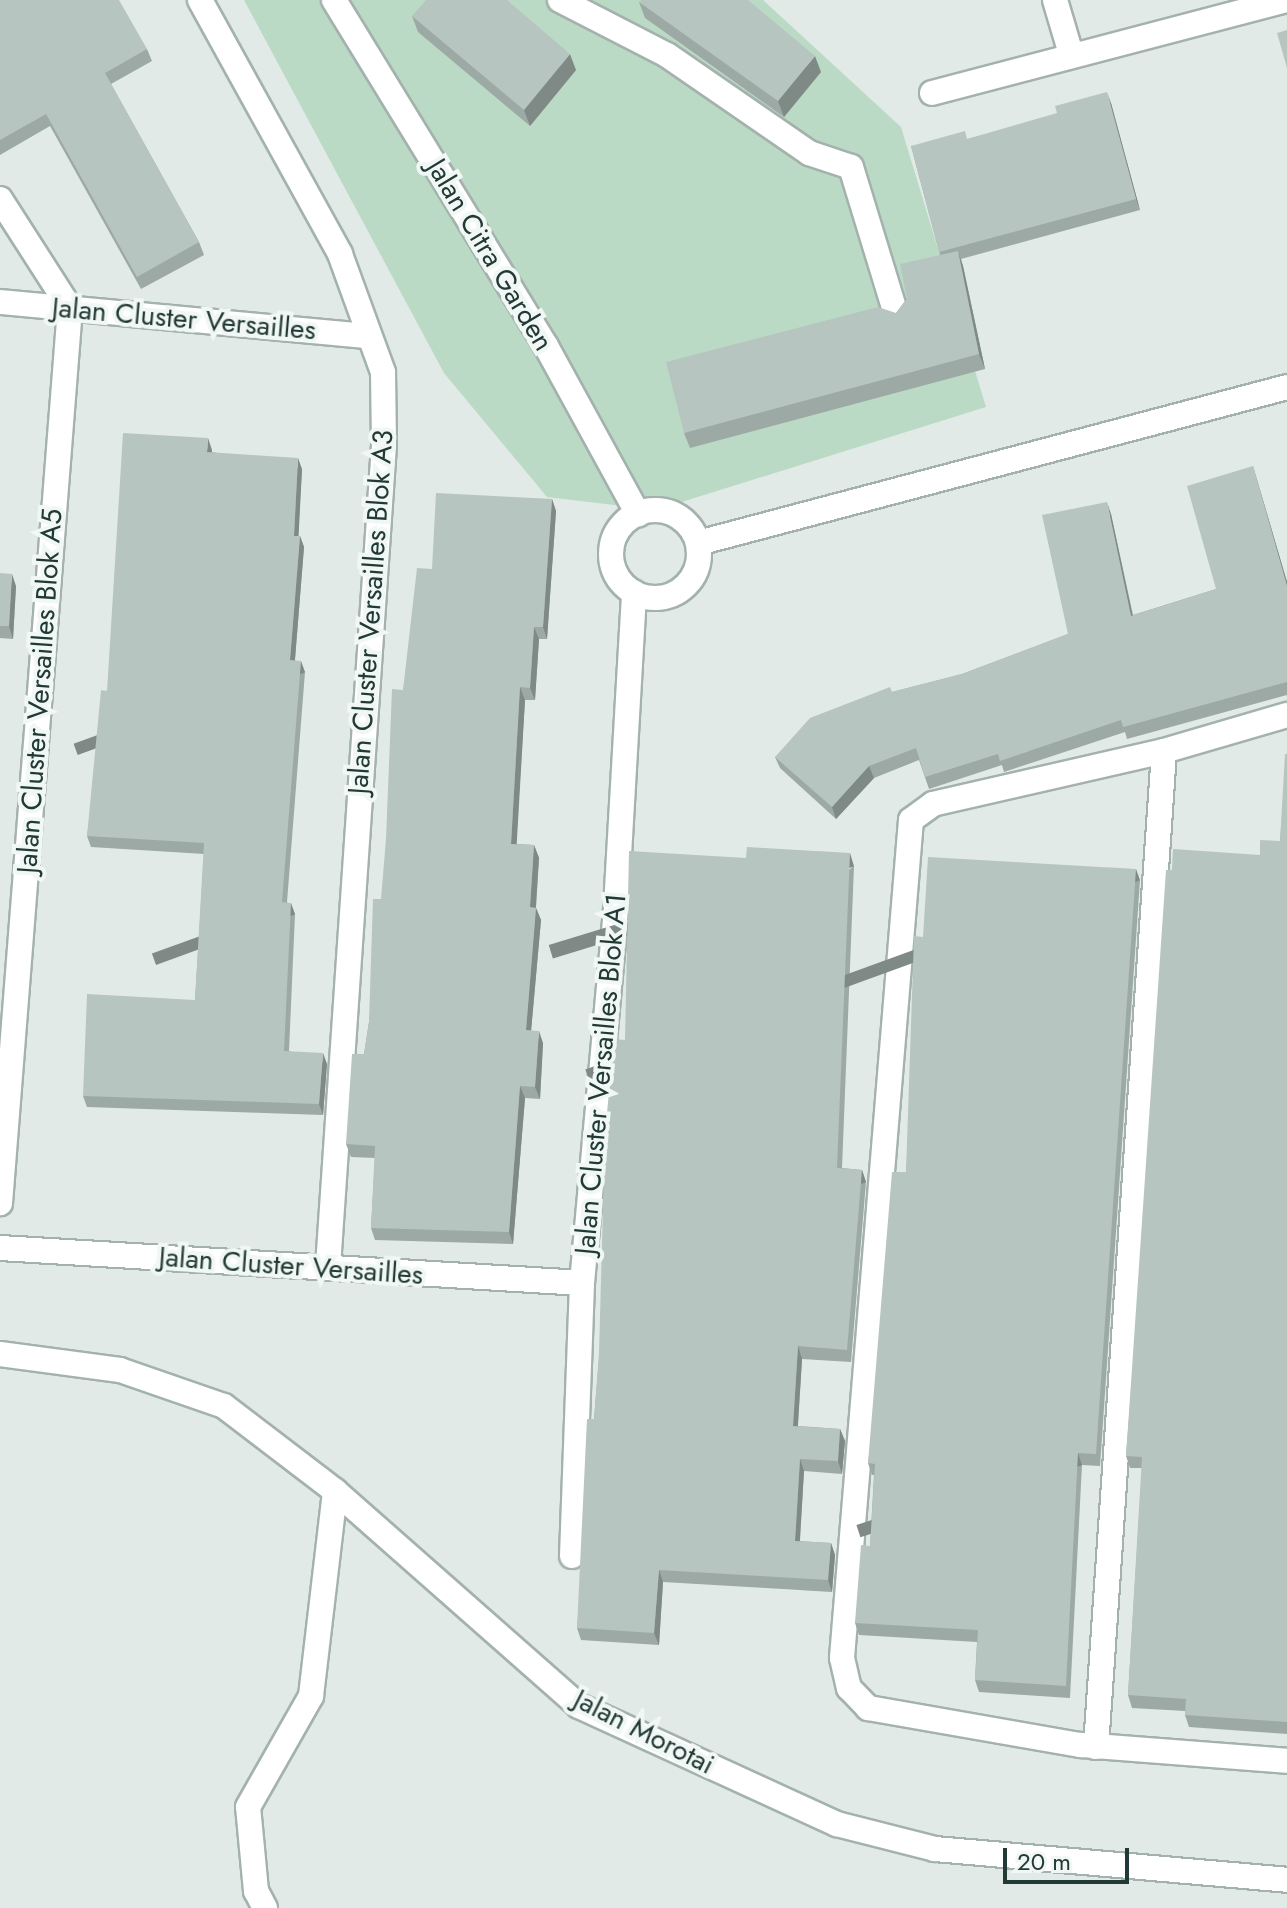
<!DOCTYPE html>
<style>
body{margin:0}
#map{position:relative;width:1287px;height:1908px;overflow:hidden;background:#e1eae7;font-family:Jost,sans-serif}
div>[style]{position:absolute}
.green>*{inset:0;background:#bbdac5}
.roads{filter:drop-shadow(2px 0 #a4b2ae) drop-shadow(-2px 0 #a4b2ae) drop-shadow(0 2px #a4b2ae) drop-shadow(0 -2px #a4b2ae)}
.minor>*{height:24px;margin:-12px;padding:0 12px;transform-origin:12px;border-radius:12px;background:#fff}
.minor>.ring{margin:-12px;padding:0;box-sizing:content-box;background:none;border:24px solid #fff;border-radius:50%}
.wall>*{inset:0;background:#9da9a5}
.shaded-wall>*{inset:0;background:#7f8a86;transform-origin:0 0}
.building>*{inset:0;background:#b6c5c0}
span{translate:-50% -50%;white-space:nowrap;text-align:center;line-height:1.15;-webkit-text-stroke:8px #f1f7f4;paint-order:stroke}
.street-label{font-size:28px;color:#223a35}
.scale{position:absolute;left:1003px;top:1848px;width:126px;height:36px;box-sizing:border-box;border:4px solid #223a35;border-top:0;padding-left:10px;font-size:24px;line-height:28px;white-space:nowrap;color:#223a35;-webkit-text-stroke:6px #f1f7f4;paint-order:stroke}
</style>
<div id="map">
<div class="green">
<i style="clip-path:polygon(244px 0,763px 0,901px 127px,986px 407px,656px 510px,547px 497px,444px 373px)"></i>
</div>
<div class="roads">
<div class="minor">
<i style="left:200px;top:0;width:290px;rotate:61.1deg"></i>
<i style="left:340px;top:254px;width:126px;rotate:70deg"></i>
<i style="left:383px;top:372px;width:73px;rotate:89.2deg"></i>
<i style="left:384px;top:445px;width:824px;rotate:93.9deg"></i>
<i style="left:334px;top:0;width:406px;rotate:58.5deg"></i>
<i style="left:546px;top:346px;width:192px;rotate:61.3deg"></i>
<i style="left:560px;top:0;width:120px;rotate:27.2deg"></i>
<i style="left:667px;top:55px;width:173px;rotate:34.6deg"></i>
<i style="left:809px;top:153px;width:44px;rotate:18.4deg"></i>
<i style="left:851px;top:167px;width:154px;rotate:73deg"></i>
<i style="left:1055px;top:0;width:56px;rotate:73.5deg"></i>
<i style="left:932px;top:93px;width:367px;rotate:-14.7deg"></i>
<i style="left:0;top:199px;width:130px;rotate:57.3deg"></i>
<i style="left:70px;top:308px;width:898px;rotate:94.47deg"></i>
<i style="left:0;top:302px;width:369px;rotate:5.3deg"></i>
<i class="ring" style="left:611px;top:510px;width:64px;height:64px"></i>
<i style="left:698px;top:543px;width:609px;rotate:-14.83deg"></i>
<i style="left:1287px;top:715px;width:128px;rotate:163.7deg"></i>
<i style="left:1164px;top:751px;width:237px;rotate:167.1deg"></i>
<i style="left:933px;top:804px;width:27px;rotate:144deg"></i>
<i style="left:911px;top:820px;width:841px;rotate:94.71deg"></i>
<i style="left:842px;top:1658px;width:31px;rotate:77deg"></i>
<i style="left:849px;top:1688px;width:28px;rotate:46deg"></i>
<i style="left:868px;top:1708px;width:216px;rotate:9.9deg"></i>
<i style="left:1081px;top:1745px;width:207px;rotate:4.4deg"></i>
<i style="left:0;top:1248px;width:583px;rotate:3.44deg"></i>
<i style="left:0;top:1354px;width:121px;rotate:7.6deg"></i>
<i style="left:120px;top:1370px;width:110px;rotate:19.1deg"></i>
<i style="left:224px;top:1406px;width:140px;rotate:37.4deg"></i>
<i style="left:335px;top:1491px;width:325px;rotate:41.4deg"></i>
<i style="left:579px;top:1706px;width:284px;rotate:24.6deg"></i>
<i style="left:837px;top:1824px;width:101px;rotate:14.3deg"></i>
<i style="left:935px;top:1849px;width:353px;rotate:5deg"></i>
<i style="left:572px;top:1556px;width:273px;rotate:-87.9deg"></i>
<i style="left:582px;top:1283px;width:378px;rotate:-84.8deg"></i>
<i style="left:616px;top:907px;width:315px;rotate:-86.7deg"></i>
<i style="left:1096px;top:1747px;width:998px;rotate:-86.09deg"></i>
<i style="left:265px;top:1908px;width:19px;rotate:-118deg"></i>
<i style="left:256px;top:1891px;width:84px;rotate:-95.4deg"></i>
<i style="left:248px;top:1807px;width:128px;rotate:-60.4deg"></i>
<i style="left:311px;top:1696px;width:206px;rotate:-83.3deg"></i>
</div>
</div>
<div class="wall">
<i style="clip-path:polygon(0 0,147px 49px,152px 61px,111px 84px,199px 242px,204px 255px,141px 289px,50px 126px,0 155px)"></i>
<i style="clip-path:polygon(639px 2px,821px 72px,784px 117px,645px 18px)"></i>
<i style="clip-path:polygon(412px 16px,576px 70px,530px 126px,418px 32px)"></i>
<i style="clip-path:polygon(1111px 103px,1140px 210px,961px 259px,963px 266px,985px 369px,690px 448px,684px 433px,896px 313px,940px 255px,911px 146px,968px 139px)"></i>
<i style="clip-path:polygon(212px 450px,212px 452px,302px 469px,298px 536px,300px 536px,304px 547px,295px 660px,305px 672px,287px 902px,295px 914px,289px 1051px,327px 1064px,323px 1115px,87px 1107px,83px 1096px,195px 1000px,204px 854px,91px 847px,87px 836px,107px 691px)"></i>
<i style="clip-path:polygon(1253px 466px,1287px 582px,1287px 695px,1127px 739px,1125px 732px,1004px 772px,1002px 765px,929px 789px,919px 760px,874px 778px,836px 819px,780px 768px,775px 757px,892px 692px,962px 674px,1068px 634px,1111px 514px,1133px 615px,1216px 589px)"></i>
<i style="clip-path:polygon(552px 499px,556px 511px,547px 639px,539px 639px,535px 700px,525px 700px,516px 844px,534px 845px,539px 858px,536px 908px,541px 920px,531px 1031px,543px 1043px,540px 1099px,525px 1098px,513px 1244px,375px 1240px,371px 1228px,375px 1158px,351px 1157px,346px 1144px,364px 1054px,369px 1022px,403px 690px,432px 569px)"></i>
<i style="clip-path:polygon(0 573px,16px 586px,13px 639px,0 638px)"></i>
<i style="clip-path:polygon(1287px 754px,1287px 1734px,1189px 1727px,1185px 1715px,1185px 1711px,1132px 1708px,1128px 1695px,1142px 1468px,1130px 1468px,1126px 1456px,1172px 870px,1260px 855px,1280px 841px)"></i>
<i style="clip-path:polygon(854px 866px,842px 1168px,862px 1170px,866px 1182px,851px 1362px,802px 1359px,798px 1426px,840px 1429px,845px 1441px,842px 1474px,804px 1471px,800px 1541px,831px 1543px,835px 1555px,832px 1592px,663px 1582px,659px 1645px,581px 1640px,577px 1628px,625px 1040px)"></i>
<i style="clip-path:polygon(1140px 880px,1100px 1466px,1082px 1465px,1070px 1698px,979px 1692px,975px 1680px,977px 1642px,859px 1635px,855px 1623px,870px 1546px,874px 1475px,872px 1475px,868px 1463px,906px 1172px,923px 937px)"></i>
</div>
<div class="shaded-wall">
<i style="clip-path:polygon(570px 54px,576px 70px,530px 126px,524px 110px)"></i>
<i style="clip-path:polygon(815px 56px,821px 72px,784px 117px,778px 101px)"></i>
<i style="clip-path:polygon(1107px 92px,1111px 103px,1140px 210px,1136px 199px)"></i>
<i style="clip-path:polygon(958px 251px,963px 266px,985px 369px,979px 354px)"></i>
<i style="clip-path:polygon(208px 438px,212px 450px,211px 463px,207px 452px)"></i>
<i style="clip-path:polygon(298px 458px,302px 469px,298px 547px,294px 536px)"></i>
<i style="clip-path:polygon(1253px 466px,1287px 582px,1287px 586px)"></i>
<i style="clip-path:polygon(552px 499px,556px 511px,547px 639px,543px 627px)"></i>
<i style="clip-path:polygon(1107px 502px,1111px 514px,1135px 627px,1131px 616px)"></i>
<i style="clip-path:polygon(300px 536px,304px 547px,294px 671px,290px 660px)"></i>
<i style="clip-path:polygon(12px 574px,16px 586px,13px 639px,9px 626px)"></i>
<i style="clip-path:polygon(534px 627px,539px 639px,535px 700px,530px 688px)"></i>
<i style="left:301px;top:661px;width:12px;height:242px;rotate:70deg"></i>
<i style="clip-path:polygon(520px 687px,525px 700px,516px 856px,511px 844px)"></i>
<i style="clip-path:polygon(869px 766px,874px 778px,836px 819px,832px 807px)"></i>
<i style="clip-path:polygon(534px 845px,539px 858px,535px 919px,530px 907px)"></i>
<i style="left:850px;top:853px;width:14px;height:315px;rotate:73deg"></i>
<i style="left:1136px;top:869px;width:12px;height:586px;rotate:70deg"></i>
<i style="left:291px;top:903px;width:12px;height:148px;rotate:70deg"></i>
<i style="clip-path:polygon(536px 908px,541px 920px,530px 1043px,526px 1030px)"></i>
<i style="clip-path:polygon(539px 1031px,543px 1043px,540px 1099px,535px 1087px)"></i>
<i style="clip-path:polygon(323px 1053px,327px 1064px,323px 1115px,319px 1104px)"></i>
<i style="clip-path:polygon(520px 1086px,525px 1098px,513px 1244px,509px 1232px)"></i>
<i style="left:862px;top:1170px;width:13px;height:181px;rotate:72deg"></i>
<i style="clip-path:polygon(798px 1346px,802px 1359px,797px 1438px,793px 1426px)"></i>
<i style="clip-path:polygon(840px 1429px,845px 1441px,842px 1474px,838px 1461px)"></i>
<i style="left:1078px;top:1453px;width:13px;height:233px;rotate:72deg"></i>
<i style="clip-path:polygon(800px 1459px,804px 1471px,799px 1553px,795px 1541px)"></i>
<i style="clip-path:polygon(831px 1543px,835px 1555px,832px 1592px,828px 1580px)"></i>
<i style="clip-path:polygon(659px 1570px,663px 1582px,659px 1645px,654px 1633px)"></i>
</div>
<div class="building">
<i style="clip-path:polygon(0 0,119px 0,147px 49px,105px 73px,199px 242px,137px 277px,46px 114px,0 140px)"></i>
<i style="clip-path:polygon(426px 0,507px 0,570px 54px,524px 110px,412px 16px)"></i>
<i style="clip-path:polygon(641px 0,748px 0,815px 56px,778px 101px,639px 2px)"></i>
<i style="clip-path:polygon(1287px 30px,1287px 68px,1277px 33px)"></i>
<i style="clip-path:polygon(1107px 92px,1136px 199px,939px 252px,911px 146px,965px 131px,967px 139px,1057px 113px,1055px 106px)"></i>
<i style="clip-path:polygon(958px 251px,979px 354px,684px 433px,666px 362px,878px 307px,896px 313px,907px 299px,900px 264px)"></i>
<i style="clip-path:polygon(123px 433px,208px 438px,207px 452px,298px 458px,294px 536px,300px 536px,290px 660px,301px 661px,282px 902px,291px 903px,284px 1051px,323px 1053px,319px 1104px,83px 1096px,87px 994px,195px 1000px,204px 843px,87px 836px,101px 690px,107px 691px)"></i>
<i style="clip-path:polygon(1253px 466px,1287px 586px,1287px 682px,1123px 727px,1121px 720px,1000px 761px,998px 754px,925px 777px,916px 748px,869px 766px,832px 807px,775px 757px,810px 718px,890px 687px,892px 692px,962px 674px,1068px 634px,1042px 515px,1107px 502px,1131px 616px,1216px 589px,1187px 486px)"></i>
<i style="clip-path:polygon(436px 493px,552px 499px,543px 627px,534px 627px,530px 688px,520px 687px,511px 844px,534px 845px,530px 907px,536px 908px,526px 1030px,539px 1031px,535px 1087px,520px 1086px,509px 1232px,371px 1228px,375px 1146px,346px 1144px,352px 1054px,364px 1054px,369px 1022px,373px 899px,381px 899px,386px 839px,392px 689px,403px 690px,417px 568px,432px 569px)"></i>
<i style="clip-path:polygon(0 573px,12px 574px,9px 626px,0 626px)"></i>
<i style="clip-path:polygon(1285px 754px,1287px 754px,1287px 1722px,1185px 1715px,1186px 1699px,1128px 1695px,1142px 1457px,1126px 1456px,1166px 870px,1172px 870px,1173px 849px,1260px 855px,1260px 840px,1280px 841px)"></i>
<i style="clip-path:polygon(747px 847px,850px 853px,837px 1168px,862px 1170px,847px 1350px,798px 1346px,793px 1426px,840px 1429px,838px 1461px,800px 1459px,795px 1541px,831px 1543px,828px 1580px,659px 1570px,654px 1633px,577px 1628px,587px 1419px,594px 1419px,599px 1353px,605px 1134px,614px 1039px,625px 1040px,629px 851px,746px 858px)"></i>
<i style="clip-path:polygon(928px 857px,1136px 869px,1096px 1454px,1078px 1453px,1066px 1686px,975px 1680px,978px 1630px,855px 1623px,861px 1545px,870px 1546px,875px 1464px,868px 1463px,892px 1172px,906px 1172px,914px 936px,923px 937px)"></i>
</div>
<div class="street-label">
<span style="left:490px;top:255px;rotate:59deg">Jalan Citra Garden</span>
<span style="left:184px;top:319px;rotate:5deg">Jalan Cluster Versailles</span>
<span style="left:371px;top:612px;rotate:-86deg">Jalan Cluster Versailles Blok A3</span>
<span style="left:40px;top:691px;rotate:-86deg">Jalan Cluster Versailles Blok A5</span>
<span style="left:601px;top:1074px;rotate:-85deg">Jalan Cluster Versailles Blok A1</span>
<span style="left:291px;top:1266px;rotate:4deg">Jalan Cluster Versailles</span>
<span style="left:644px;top:1732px;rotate:27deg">Jalan Morotai</span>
</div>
<div class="scale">20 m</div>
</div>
